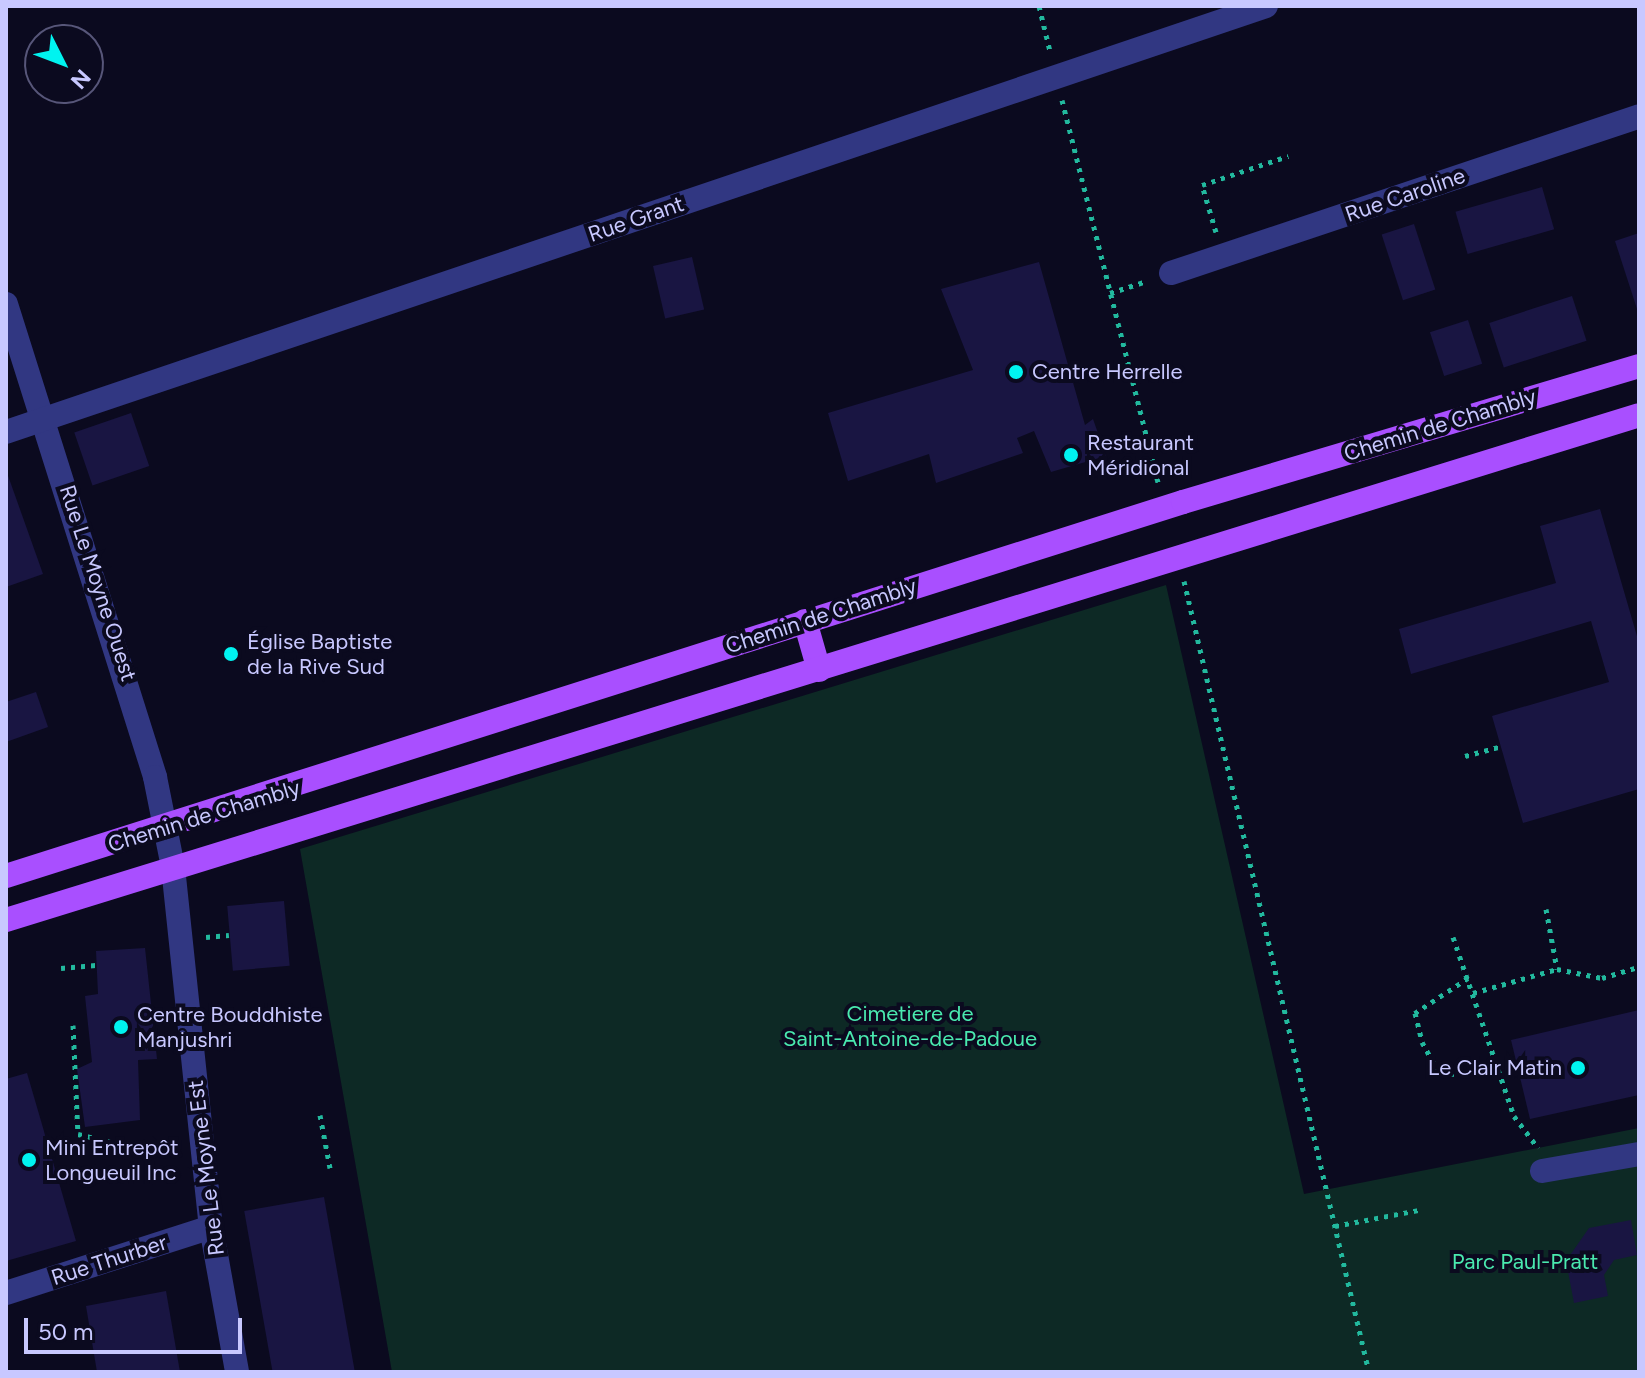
<!DOCTYPE html>
<meta charset="utf-8">
<style>
body{margin:0}
#map{position:relative;width:1645px;height:1378px;overflow:hidden;background:#0b0a1f;font-family:Figtree,sans-serif}
div>[style]{position:absolute}
.green>*{inset:0;background:#0d2925}
.building>*{inset:0;background:#191542;transform-origin:0 0}
.path>*{height:5px;margin-top:-2.5px;transform-origin:0;background:repeating-linear-gradient(90deg,#22b99e 0 4px,transparent 0 10px)}
.minor>*{height:24px;margin:-12px;padding:0 12px;transform-origin:12px;border-radius:12px;background:#313782}
.major>*{height:24px;margin:-12px;padding:0 12px;transform-origin:12px;border-radius:12px;background:#a94fff}
.dots>*{width:22px;height:22px;translate:-50% -50%;box-sizing:border-box;border:4px solid #0b0a1f;border-radius:50%}
span{translate:-50% -50%;white-space:nowrap;text-align:center;line-height:1.15;-webkit-text-stroke:8px #0b0a1f;paint-order:stroke}
.street-label{font-size:22px;color:#c8c8ff}
.poi-label{font-size:22px;color:#c8c8ff}
.left{translate:0 -50%;text-align:left}
.right{translate:-100% -50%;text-align:right}
.park-label{font-size:22px;color:#4ae9af}
.frame{position:absolute;inset:0;border:8px solid #c8c8ff;pointer-events:none}
.north{position:absolute;left:24px;top:24px;width:80px;height:80px;box-sizing:border-box;background:#0b0a1f;border:2px solid #575679;border-radius:50%;rotate:132deg;font-size:22px;font-weight:700;line-height:32px;text-align:center;color:#c8c8ff}
.north::after{content:'';display:block;margin:auto;width:28px;height:36px;background:#00f3f0;clip-path:polygon(50% 0,100% 100%,50% 72%,0 100%)}
.scale{position:absolute;left:24px;top:1318px;width:218px;height:36px;box-sizing:border-box;border:4px solid #c8c8ff;border-top:0;padding-left:10px;font-size:24px;line-height:28px;white-space:nowrap;color:#c8c8ff;-webkit-text-stroke:6px #0b0a1f;paint-order:stroke}
</style>
<div id="map">
<div class="green">
<i style="clip-path:polygon(1166px 585px,1304px 1194px,1639px 1128px,1639px 1372px,392px 1372px,300px 849px)"></i>
</div>
<div class="building">
<i style="left:1542px;top:187px;width:44px;height:90px;rotate:74deg"></i>
<i style="left:1414px;top:224px;width:69px;height:34px;rotate:72deg"></i>
<i style="clip-path:polygon(1639px 233px,1639px 312px,1638px 312px,1615px 241px)"></i>
<i style="left:692px;top:257px;width:54px;height:40px;rotate:77deg"></i>
<i style="clip-path:polygon(1039px 262px,1085px 425px,1093px 419px,1106px 456px,1051px 472px,1034px 431px,1017px 438px,1023px 453px,936px 483px,929px 454px,848px 481px,828px 413px,973px 370px,941px 289px)"></i>
<i style="left:1572px;top:296px;width:47px;height:87px;rotate:72deg"></i>
<i style="left:1468px;top:320px;width:46px;height:40px;rotate:72deg"></i>
<i style="left:131px;top:413px;width:56px;height:60px;rotate:71deg"></i>
<i style="clip-path:polygon(6px 470px,43px 574px,6px 587px)"></i>
<i style="clip-path:polygon(1600px 509px,1639px 643px,1639px 789px,1523px 823px,1492px 716px,1609px 682px,1591px 621px,1411px 674px,1399px 629px,1556px 583px,1540px 526px)"></i>
<i style="clip-path:polygon(36px 692px,48px 727px,6px 742px,6px 702px)"></i>
<i style="left:284px;top:901px;width:65px;height:57px;rotate:85deg"></i>
<i style="clip-path:polygon(145px 948px,157px 1059px,138px 1060px,140px 1120px,85px 1127px,77px 1069px,92px 1062px,85px 996px,98px 994px,96px 951px)"></i>
<i style="clip-path:polygon(1639px 1010px,1639px 1095px,1530px 1119px,1511px 1040px)"></i>
<i style="clip-path:polygon(27px 1073px,76px 1241px,6px 1261px,6px 1079px)"></i>
<i style="left:324px;top:1197px;width:178px;height:81px;rotate:80deg"></i>
<i style="clip-path:polygon(1631px 1220px,1637px 1255px,1614px 1260px,1604px 1275px,1608px 1296px,1574px 1303px,1566px 1261px,1589px 1228px)"></i>
<i style="clip-path:polygon(166px 1291px,180px 1372px,97px 1372px,86px 1306px)"></i>
</div>
<div class="path">
<i style="left:1039px;top:6px;width:46px;rotate:76.3deg"></i>
<i style="left:1062px;top:100px;width:394px;rotate:75.9deg"></i>
<i style="left:1216px;top:232px;width:49px;rotate:-106.6deg"></i>
<i style="left:1202px;top:185px;width:91px;rotate:-18.6deg"></i>
<i style="left:1110px;top:293px;width:39px;rotate:-18deg"></i>
<i style="left:1184px;top:581px;width:812px;rotate:76.84deg"></i>
<i style="left:1465px;top:756px;width:38px;rotate:-15deg"></i>
<i style="left:1546px;top:909px;width:61px;rotate:79.6deg"></i>
<i style="left:206px;top:937px;width:23px;rotate:-5deg"></i>
<i style="left:1453px;top:937px;width:189px;rotate:71.2deg"></i>
<i style="left:1514px;top:1116px;width:40px;rotate:53deg"></i>
<i style="left:61px;top:968px;width:35px;rotate:-5deg"></i>
<i style="left:1468px;top:978px;width:64px;rotate:146.6deg"></i>
<i style="left:1415px;top:1013px;width:30px;rotate:76deg"></i>
<i style="left:1422px;top:1042px;width:37px;rotate:61deg"></i>
<i style="left:1440px;top:1074px;width:60px;rotate:-1deg"></i>
<i style="left:1473px;top:993px;width:87px;rotate:-15.9deg"></i>
<i style="left:1557px;top:969px;width:46px;rotate:11.3deg"></i>
<i style="left:1602px;top:978px;width:39px;rotate:-17deg"></i>
<i style="left:73px;top:1025px;width:109px;rotate:87.4deg"></i>
<i style="left:78px;top:1134px;width:33px;rotate:14deg"></i>
<i style="left:320px;top:1115px;width:54px;rotate:79.3deg"></i>
<i style="left:1335px;top:1226px;width:86px;rotate:-10.8deg"></i>
</div>
<div class="minor">
<i style="left:1171px;top:273px;width:494px;rotate:-18.5deg"></i>
<i style="left:6px;top:304px;width:496px;rotate:72.5deg"></i>
<i style="left:155px;top:777px;width:92px;rotate:78.7deg"></i>
<i style="left:173px;top:867px;width:362px;rotate:84deg"></i>
<i style="left:211px;top:1227px;width:147px;rotate:79.8deg"></i>
<i style="left:6px;top:432px;width:1330px;rotate:-18.68deg"></i>
<i style="left:1542px;top:1171px;width:98px;rotate:-9.9deg"></i>
<i style="left:6px;top:1293px;width:215px;rotate:-17.8deg"></i>
</div>
<div class="major">
<i style="left:805px;top:621px;width:51px;rotate:74.1deg"></i>
<i style="left:6px;top:876px;width:1235px;rotate:-17.63deg"></i>
<i style="left:1183px;top:502px;width:476px;rotate:-16.6deg"></i>
<i style="left:6px;top:920px;width:1709px;rotate:-17.18deg"></i>
</div>
<div class="dots">
<i style="left:1016px;top:372px;background:#00f3f0"></i>
<i style="left:1071px;top:455px;background:#00f3f0"></i>
<i style="left:231px;top:654px;background:#00f3f0"></i>
<i style="left:121px;top:1027px;background:#00f3f0"></i>
<i style="left:1578px;top:1068px;background:#00f3f0"></i>
<i style="left:29px;top:1160px;background:#00f3f0"></i>
</div>
<div class="street-label">
<span style="left:1405px;top:195px;rotate:-19deg">Rue Caroline</span>
<span style="left:636px;top:219px;rotate:-19deg">Rue Grant</span>
<span style="left:1440px;top:425px;rotate:-17deg">Chemin de Chambly</span>
<span style="left:98px;top:583px;rotate:72deg">Rue Le Moyne Ouest</span>
<span style="left:821px;top:616px;rotate:-18deg">Chemin de Chambly</span>
<span style="left:204px;top:816px;rotate:-17deg">Chemin de Chambly</span>
<span style="left:206px;top:1168px;rotate:-97deg">Rue Le Moyne Est</span>
<span style="left:109px;top:1260px;rotate:-18deg">Rue Thurber</span>
</div>
<div class="poi-label">
<span class="left" style="left:1032px;top:372px">Centre Herrelle</span>
<span class="left" style="left:1087px;top:455px">Restaurant<br>Méridional</span>
<span class="left" style="left:247px;top:654px">Église Baptiste<br>de la Rive Sud</span>
<span class="left" style="left:137px;top:1027px">Centre Bouddhiste<br>Manjushri</span>
<span class="right" style="left:1562px;top:1068px">Le Clair Matin</span>
<span class="left" style="left:45px;top:1160px">Mini Entrepôt<br>Longueuil Inc</span>
</div>
<div class="park-label">
<span style="left:910px;top:1026px">Cimetiere de<br>Saint-Antoine-de-Padoue</span>
<span style="left:1525px;top:1262px">Parc Paul-Pratt</span>
</div>
<div class="frame"></div>
<div class="north">N</div>
<div class="scale">50 m</div>
</div>
